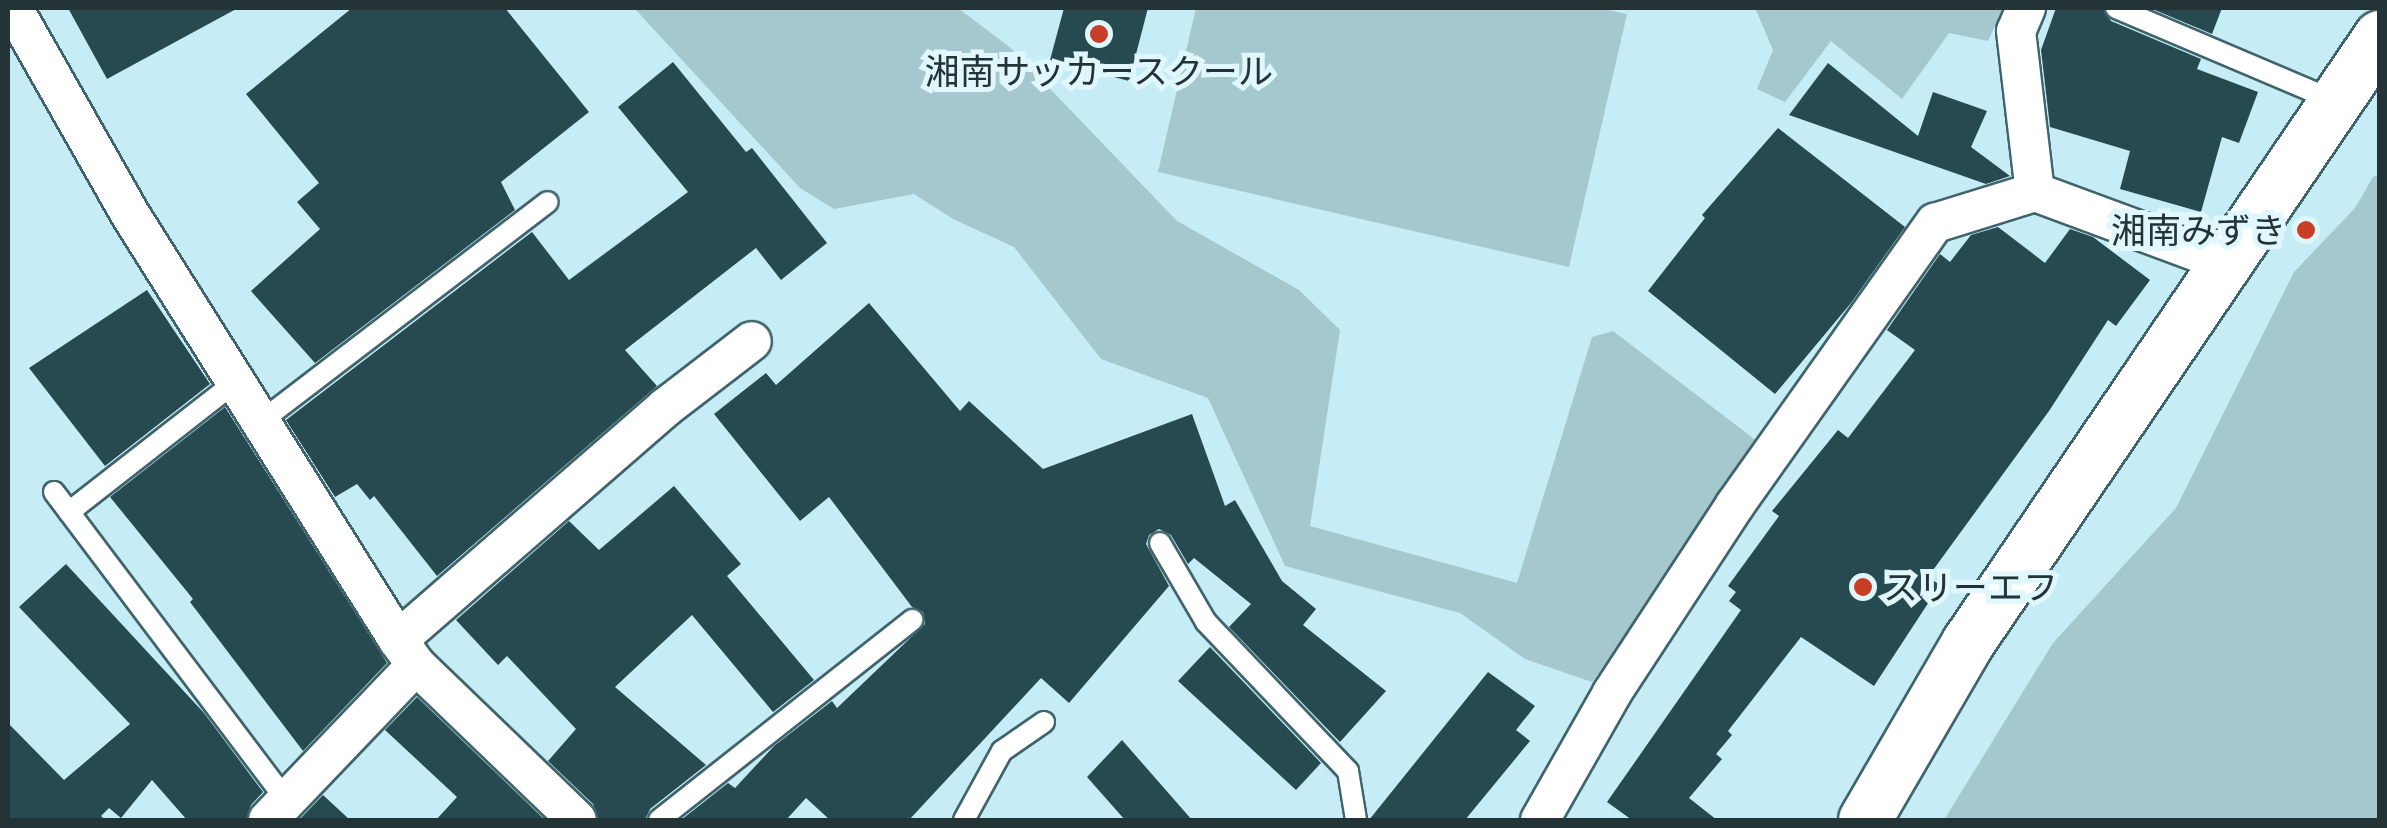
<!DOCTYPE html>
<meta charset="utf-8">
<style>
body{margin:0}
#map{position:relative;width:2387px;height:828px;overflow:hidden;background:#c6edf6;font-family:Ubuntu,"Noto Sans JP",sans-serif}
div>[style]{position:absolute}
.green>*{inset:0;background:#a5c7ce}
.building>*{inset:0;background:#274a51}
.roads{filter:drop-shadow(2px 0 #41646c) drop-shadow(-2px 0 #41646c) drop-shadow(0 2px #41646c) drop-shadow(0 -2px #41646c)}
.lane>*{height:20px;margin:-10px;padding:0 10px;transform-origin:10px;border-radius:10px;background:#fff}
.street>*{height:38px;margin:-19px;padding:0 19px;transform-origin:19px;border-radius:19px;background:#fff}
.secondary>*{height:52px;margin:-26px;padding:0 26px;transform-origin:26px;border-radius:26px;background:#fff}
.dots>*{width:28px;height:28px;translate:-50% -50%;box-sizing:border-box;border:5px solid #e0f8fd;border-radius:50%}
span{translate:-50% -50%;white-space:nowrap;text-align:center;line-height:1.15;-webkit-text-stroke:10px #e0f8fd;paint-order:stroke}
.poi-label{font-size:35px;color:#233336}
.right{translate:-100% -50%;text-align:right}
.left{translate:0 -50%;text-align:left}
.frame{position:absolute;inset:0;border:10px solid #233336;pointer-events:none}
</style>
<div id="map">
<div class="green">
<i style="clip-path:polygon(634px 8px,958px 8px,1012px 49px,1177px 221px,1299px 290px,1340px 330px,1310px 526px,1517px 583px,1592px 337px,1613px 331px,1762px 445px,1592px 682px,1525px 659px,1460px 613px,1285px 566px,1208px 398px,1101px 359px,1014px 247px,953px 219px,914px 194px,834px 209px,800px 188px)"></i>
<i style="clip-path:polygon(1196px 8px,1598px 8px,1627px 14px,1569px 267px,1158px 172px)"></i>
<i style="clip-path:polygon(1755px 8px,2003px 8px,1988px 41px,1949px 33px,1902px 99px,1831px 41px,1785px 102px,1757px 89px,1773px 50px)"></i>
<i style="clip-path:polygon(2379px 175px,2379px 820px,1944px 820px,2053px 643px,2176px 508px,2294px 272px,2355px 208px,2373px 177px)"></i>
</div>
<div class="building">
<i style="clip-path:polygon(68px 8px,238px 8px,107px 79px)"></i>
<i style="clip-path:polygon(352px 8px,505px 8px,589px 112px,501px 182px,515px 210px,315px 363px,251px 291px,320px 229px,297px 202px,319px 183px,246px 94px)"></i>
<i style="clip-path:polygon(1064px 8px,1148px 8px,1129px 81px,1050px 60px)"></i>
<i style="clip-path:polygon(2056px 8px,2103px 8px,2111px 21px,2201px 59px,2197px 69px,2258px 92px,2239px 143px,2222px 137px,2201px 212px,2120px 189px,2130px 151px,2050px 127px,2041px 50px)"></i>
<i style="clip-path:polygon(2150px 8px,2222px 8px,2212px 34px)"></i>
<i style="clip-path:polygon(673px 62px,746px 152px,752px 148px,827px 243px,781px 280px,756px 248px,625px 350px,657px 386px,437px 576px,374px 496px,370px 500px,357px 484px,335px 497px,286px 420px,532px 232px,569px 280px,688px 192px,618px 107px)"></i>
<i style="clip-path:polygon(1828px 63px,1918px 136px,1933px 92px,1987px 111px,1971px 147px,2010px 176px,1986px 184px,1789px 115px)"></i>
<i style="clip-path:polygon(1778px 128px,1905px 227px,1851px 303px,1775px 394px,1648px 291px,1705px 218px,1702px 215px)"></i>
<i style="clip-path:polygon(1998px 227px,2045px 263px,2070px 229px,2093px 237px,2150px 280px,2116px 326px,2108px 320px,2049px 411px,1928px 577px,1940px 585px,1874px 686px,1801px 637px,1728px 731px,1732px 735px,1716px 754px,1722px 759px,1689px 798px,1717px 820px,1632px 820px,1607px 802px,1741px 610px,1729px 601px,1736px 592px,1728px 586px,1779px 516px,1772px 511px,1838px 430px,1848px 438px,1915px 350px,1887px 330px,1940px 254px,1950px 262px,1971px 235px)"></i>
<i style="clip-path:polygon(147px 290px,210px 384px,105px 466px,29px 368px)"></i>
<i style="clip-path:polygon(869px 303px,960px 411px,969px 401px,1043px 469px,1192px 414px,1225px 506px,1235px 500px,1282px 581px,1316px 609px,1303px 625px,1386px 691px,1340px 742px,1229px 627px,1251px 604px,1194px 558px,1188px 564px,1171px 535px,1159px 529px,1149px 535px,1146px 544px,1169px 586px,1069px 703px,1041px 678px,909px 820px,830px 820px,806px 798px,786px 820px,681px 820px,728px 783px,735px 788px,774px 746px,832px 701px,837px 708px,925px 624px,923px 612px,912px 607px,829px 497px,800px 521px,714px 414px,766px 373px,776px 385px)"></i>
<i style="clip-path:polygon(225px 407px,387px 663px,303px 751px,190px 602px,193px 599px,110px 497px)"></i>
<i style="clip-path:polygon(674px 486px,741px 564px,727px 576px,814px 680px,773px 712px,692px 615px,615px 687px,706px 765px,650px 809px,645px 820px,599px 820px,593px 804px,548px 761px,576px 729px,507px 656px,498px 665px,456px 620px,569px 521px,599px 550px)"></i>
<i style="clip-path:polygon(66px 564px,204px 713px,263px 792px,251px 805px,246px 820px,187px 820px,152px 780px,121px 818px,109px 808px,101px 816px,105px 820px,8px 820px,8px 723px,64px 780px,130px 724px,19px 607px)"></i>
<i style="clip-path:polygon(1210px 647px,1321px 763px,1296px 790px,1178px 681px)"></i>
<i style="clip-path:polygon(1488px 672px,1535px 706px,1516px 730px,1530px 741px,1465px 820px,1369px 820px)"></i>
<i style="clip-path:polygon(417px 697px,545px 820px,436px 820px,457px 797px,385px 730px)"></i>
<i style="clip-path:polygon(1122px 740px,1192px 820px,1125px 820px,1087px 777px)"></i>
<i style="clip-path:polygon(323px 795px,350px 820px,299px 820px)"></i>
</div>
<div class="roads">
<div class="lane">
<i style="left:2116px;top:8px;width:238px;rotate:23deg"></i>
<i style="left:260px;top:422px;width:362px;rotate:-37.4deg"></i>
<i style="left:54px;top:492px;width:387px;rotate:53deg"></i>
<i style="left:69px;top:512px;width:209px;rotate:-38deg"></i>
<i style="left:1160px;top:543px;width:91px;rotate:59.8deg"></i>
<i style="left:1206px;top:622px;width:206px;rotate:46.4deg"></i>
<i style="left:1348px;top:771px;width:50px;rotate:80.7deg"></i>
<i style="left:659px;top:820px;width:323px;rotate:-38.3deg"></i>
<i style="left:964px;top:820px;width:79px;rotate:-61.2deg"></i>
<i style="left:1002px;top:751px;width:51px;rotate:-34.6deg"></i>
</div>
<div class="street">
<i style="left:13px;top:8px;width:237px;rotate:60.4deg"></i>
<i style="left:130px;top:214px;width:503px;rotate:57.83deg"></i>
<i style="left:398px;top:640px;width:31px;rotate:54deg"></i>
<i style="left:416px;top:665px;width:223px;rotate:43.9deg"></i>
<i style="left:2026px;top:8px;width:25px;rotate:113deg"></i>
<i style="left:2016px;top:31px;width:162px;rotate:83.3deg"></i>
<i style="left:398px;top:640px;width:355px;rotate:-41deg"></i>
<i style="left:666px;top:407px;width:108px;rotate:-37.5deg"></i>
<i style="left:268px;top:820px;width:214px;rotate:-46.3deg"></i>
<i style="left:1540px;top:820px;width:146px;rotate:-60.4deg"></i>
<i style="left:1612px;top:693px;width:225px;rotate:-56.8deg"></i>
<i style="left:1735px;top:505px;width:346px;rotate:-54.7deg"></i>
<i style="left:1935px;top:223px;width:105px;rotate:-17.2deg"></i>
<i style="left:2035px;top:192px;width:205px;rotate:20.3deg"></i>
</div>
<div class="secondary">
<i style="left:1865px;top:820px;width:205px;rotate:-59.8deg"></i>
<i style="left:1968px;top:643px;width:733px;rotate:-55.79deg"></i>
</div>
</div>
<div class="dots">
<i style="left:1099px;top:34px;background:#c93e26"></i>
<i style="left:2306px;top:230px;background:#c93e26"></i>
<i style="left:1863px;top:587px;background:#c93e26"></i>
</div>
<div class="poi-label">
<span style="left:1099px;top:71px">湘南サッカースクール</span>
<span class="right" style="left:2286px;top:230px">湘南みずき</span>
<span class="left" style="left:1883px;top:587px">スリーエフ</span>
</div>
<div class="frame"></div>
</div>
